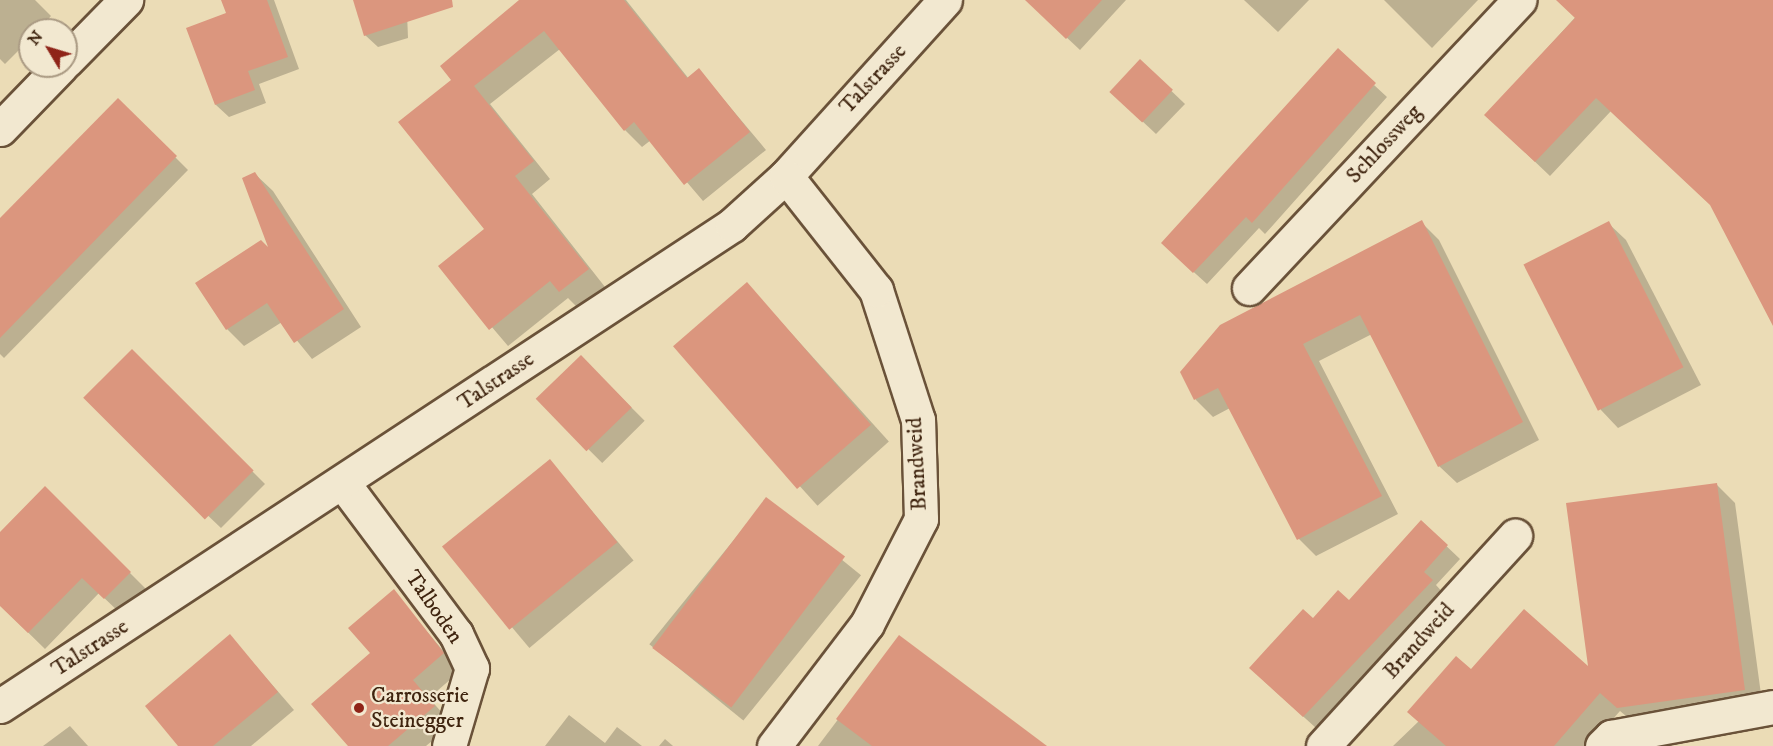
<!DOCTYPE html>
<style>
body{margin:0}
#map{position:relative;width:1773px;height:746px;overflow:hidden;background:#ebdcb6;font-family:"IM FELL DW Pica",serif}
div>[style]{position:absolute}
.shadow>*{inset:0;background:#0003;transform-origin:0 0}
.building>*{inset:0;background:#db967e;transform-origin:0 0}
.roads{filter:drop-shadow(2px 0 #6a5239) drop-shadow(-2px 0 #6a5239) drop-shadow(0 2px #6a5239) drop-shadow(0 -2px #6a5239)}
.street>*{height:33px;margin:-16.5px;padding:0 16.5px;transform-origin:16.5px;border-radius:16.5px;background:#f2e8d0}
.dots>*{width:16px;height:16px;translate:-50% -50%;box-sizing:border-box;border:3px solid #f2e8d0;border-radius:50%}
span{translate:-50% -50%;white-space:nowrap;text-align:center;line-height:1.15;-webkit-text-stroke:4.5px #f2e8d0;paint-order:stroke}
.street-label{font-size:22px;color:#3f240f}
.poi-label{font-size:22px;color:#3f240f}
.left{translate:0 -50%;text-align:left}
.north{position:absolute;left:18px;top:18px;width:60px;height:60px;box-sizing:border-box;background:#f2e8d0;border:2px solid #aa9a83;border-radius:50%;rotate:308deg;font-size:16px;font-weight:700;line-height:24px;text-align:center;color:#3f240f}
.north::after{content:'';display:block;margin:auto;width:21px;height:27px;background:#8f2418;clip-path:polygon(50% 0,100% 100%,50% 72%,0 100%)}
</style>
<div id="map">
<div class="shadow">
<i style="clip-path:polygon(0 0,35px 0,51px 16px,38px 30px,30px 30px,30px 39px,5px 64px,0 59px)"></i>
<i style="clip-path:polygon(223px 0,274px 0,299px 69px,259px 84px,266px 103px,229px 117px,216px 105px,228px 14px)"></i>
<i style="clip-path:polygon(366px 0,386px 0,407px 13px,408px 38px,378px 47px,365px 35px)"></i>
<i style="clip-path:polygon(524px 0,626px 0,689px 79px,699px 70px,766px 150px,703px 201px,651px 140px,642px 147px,625px 130px,560px 49px,490px 104px,550px 179px,532px 194px,605px 287px,578px 308px,568px 298px,508px 346px,440px 266px,486px 230px,453px 80px)"></i>
<i style="clip-path:polygon(1027px 0,1126px 0,1080px 50px)"></i>
<i style="clip-path:polygon(1244px 0,1309px 0,1278px 32px)"></i>
<i style="clip-path:polygon(1384px 0,1478px 0,1432px 48px)"></i>
<i style="clip-path:polygon(1591px 0,1773px 0,1773px 307px,1712px 206px,1611px 111px,1550px 176px,1486px 115px)"></i>
<i style="clip-path:polygon(1140px 61px,1185px 104px,1156px 134px,1124px 104px)"></i>
<i style="clip-path:polygon(1374px 85px,1387px 97px,1265px 234px,1259px 228px,1207px 284px,1176px 256px)"></i>
<i style="clip-path:polygon(118px 100px,188px 170px,4px 358px,0 354px,0 220px)"></i>
<i style="clip-path:polygon(255px 174px,273px 191px,361px 327px,312px 359px,282px 322px,244px 346px,227px 329px,272px 253px)"></i>
<i style="clip-path:polygon(1421px 222px,1439px 240px,1539px 440px,1457px 483px,1439px 466px,1372px 334px,1319px 361px,1398px 514px,1316px 556px,1299px 539px,1230px 408px,1213px 417px,1196px 400px,1182px 372px)"></i>
<i style="clip-path:polygon(1608px 223px,1626px 240px,1701px 385px,1618px 428px,1601px 410px,1526px 266px)"></i>
<i style="left:747px;top:284px;width:212px;height:96px;rotate:48deg"></i>
<i style="clip-path:polygon(132px 351px,265px 484px,221px 528px,98px 411px)"></i>
<i style="left:581px;top:357px;width:90px;height:60px;rotate:45deg"></i>
<i style="left:550px;top:461px;width:130px;height:136px;rotate:50deg"></i>
<i style="clip-path:polygon(1716px 484px,1735px 503px,1763px 709px,1638px 726px,1620px 711px,1589px 746px,1393px 746px,1471px 671px,1590px 670px)"></i>
<i style="clip-path:polygon(45px 488px,146px 589px,121px 614px,99px 593px,45px 649px,0 605px,0 534px)"></i>
<i style="left:767px;top:499px;width:121px;height:187px;rotate:39deg"></i>
<i style="clip-path:polygon(1421px 522px,1460px 559px,1436px 585px,1444px 594px,1316px 728px,1264px 681px,1313px 620px,1349px 602px)"></i>
<i style="clip-path:polygon(393px 591px,460px 671px,429px 698px,452px 724px,426px 746px,350px 746px)"></i>
<i style="clip-path:polygon(230px 636px,294px 710px,251px 746px,180px 746px)"></i>
<i style="clip-path:polygon(900px 637px,1043px 746px,818px 746px)"></i>
<i style="clip-path:polygon(569px 715px,605px 743px,617px 727px,642px 746px,545px 746px)"></i>
<i style="clip-path:polygon(70px 726px,88px 746px,43px 746px)"></i>
<i style="clip-path:polygon(665px 739px,673px 746px,659px 746px)"></i>
</div>
<div class="building">
<i style="clip-path:polygon(221px 0,267px 0,288px 57px,248px 71px,255px 90px,215px 105px,186px 28px,226px 13px)"></i>
<i style="clip-path:polygon(353px 0,452px 0,453px 7px,364px 36px)"></i>
<i style="clip-path:polygon(519px 0,624px 0,687px 78px,699px 68px,750px 132px,684px 185px,634px 122px,624px 131px,544px 31px,474px 86px,534px 161px,515px 176px,589px 269px,559px 292px,550px 281px,489px 330px,438px 266px,484px 229px,398px 122px,451px 80px,440px 66px)"></i>
<i style="clip-path:polygon(1025px 0,1102px 0,1066px 39px)"></i>
<i style="clip-path:polygon(1556px 0,1773px 0,1773px 326px,1710px 205px,1596px 98px,1535px 162px,1484px 115px,1575px 18px)"></i>
<i style="clip-path:polygon(1338px 48px,1376px 83px,1252px 223px,1246px 217px,1193px 273px,1161px 243px)"></i>
<i style="left:1140px;top:59px;width:45px;height:45px;rotate:43deg"></i>
<i style="clip-path:polygon(118px 98px,177px 156px,0 338px,0 218px)"></i>
<i style="clip-path:polygon(255px 172px,344px 309px,294px 343px,267px 303px,226px 330px,195px 283px,261px 240px,268px 247px,242px 178px)"></i>
<i style="clip-path:polygon(1422px 220px,1523px 422px,1438px 467px,1360px 315px,1303px 344px,1382px 496px,1297px 540px,1218px 388px,1194px 400px,1180px 372px,1220px 325px)"></i>
<i style="left:1609px;top:221px;width:164px;height:96px;rotate:63deg"></i>
<i style="left:747px;top:282px;width:189px;height:98px;rotate:49deg"></i>
<i style="left:132px;top:349px;width:172px;height:69px;rotate:45deg"></i>
<i style="left:581px;top:355px;width:73px;height:63px;rotate:46deg"></i>
<i style="left:550px;top:459px;width:107px;height:139px;rotate:51deg"></i>
<i style="clip-path:polygon(1717px 483px,1745px 690px,1617px 708px,1600px 693px,1554px 746px,1446px 746px,1407px 712px,1456px 656px,1471px 669px,1524px 609px,1588px 666px,1566px 503px)"></i>
<i style="clip-path:polygon(45px 486px,131px 572px,104px 599px,82px 578px,28px 633px,0 606px,0 532px)"></i>
<i style="left:766px;top:497px;width:99px;height:189px;rotate:37deg"></i>
<i style="clip-path:polygon(1421px 520px,1448px 545px,1424px 572px,1433px 580px,1303px 717px,1249px 668px,1303px 609px,1313px 618px,1338px 590px,1349px 600px)"></i>
<i style="clip-path:polygon(394px 589px,444px 653px,413px 680px,435px 706px,388px 746px,348px 746px,311px 704px,370px 653px,348px 628px)"></i>
<i style="clip-path:polygon(230px 634px,278px 692px,213px 746px,178px 746px,145px 706px)"></i>
<i style="clip-path:polygon(899px 635px,1047px 746px,872px 746px,836px 719px)"></i>
</div>
<div class="roads">
<div class="street">
<i style="left:66px;top:61px;width:86px;rotate:-45.5deg"></i>
<i style="left:0;top:129px;width:88px;rotate:-45.9deg"></i>
<i style="left:1249px;top:288px;width:395px;rotate:-46.8deg"></i>
<i style="left:343px;top:483px;width:189px;rotate:53.2deg"></i>
<i style="left:456px;top:634px;width:38px;rotate:65deg"></i>
<i style="left:472px;top:668px;width:81px;rotate:106.4deg"></i>
<i style="left:0;top:706px;width:876px;rotate:-33.31deg"></i>
<i style="left:732px;top:225px;width:73px;rotate:-42.2deg"></i>
<i style="left:786px;top:176px;width:237px;rotate:-47.9deg"></i>
<i style="left:774px;top:746px;width:153px;rotate:-52.7deg"></i>
<i style="left:867px;top:624px;width:118px;rotate:-62.8deg"></i>
<i style="left:921px;top:519px;width:99px;rotate:-91.7deg"></i>
<i style="left:918px;top:420px;width:137px;rotate:-107.9deg"></i>
<i style="left:876px;top:290px;width:145px;rotate:-128.3deg"></i>
<i style="left:1323px;top:746px;width:285px;rotate:-47.6deg"></i>
<i style="left:1602px;top:746px;width:13px;rotate:-45deg"></i>
<i style="left:1611px;top:737px;width:165px;rotate:-10.5deg"></i>
</div>
</div>
<div class="dots">
<i style="left:359px;top:708px;background:#8f2418"></i>
</div>
<div class="street-label">
<span style="left:873px;top:79px;rotate:-47deg">Talstrasse</span>
<span style="left:1384px;top:144px;rotate:-47deg">Schlossweg</span>
<span style="left:496px;top:381px;rotate:-34deg">Talstrasse</span>
<span style="left:917px;top:464px;rotate:-93deg">Brandweid</span>
<span style="left:434px;top:607px;rotate:55deg">Talboden</span>
<span style="left:1419px;top:641px;rotate:-48deg">Brandweid</span>
<span style="left:90px;top:648px;rotate:-33deg">Talstrasse</span>
</div>
<div class="poi-label">
<span class="left" style="left:371px;top:708px">Carrosserie<br>Steinegger</span>
</div>
<div class="north">N</div>
</div>
